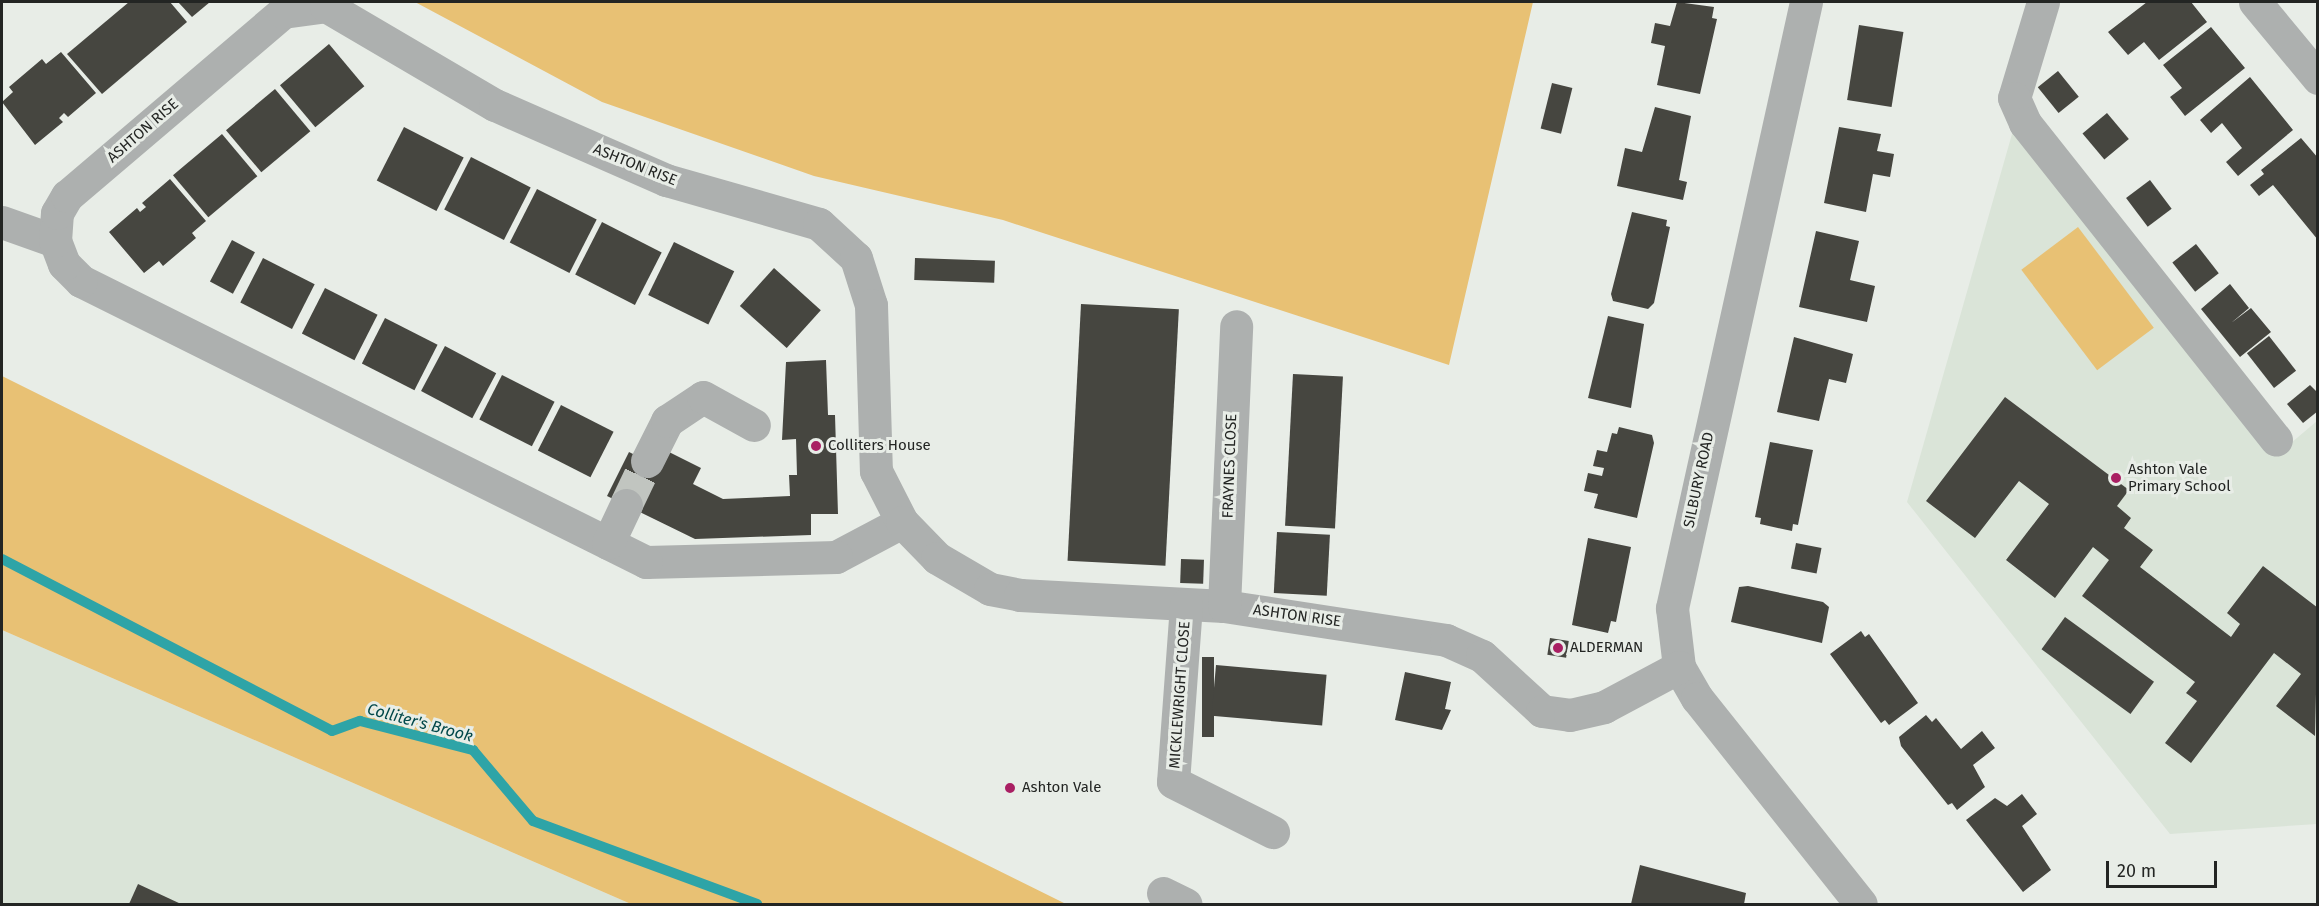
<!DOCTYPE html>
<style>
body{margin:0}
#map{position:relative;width:2319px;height:906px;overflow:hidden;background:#e8ede7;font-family:"Fira Sans",sans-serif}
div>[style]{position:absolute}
.built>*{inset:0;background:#dae4d8}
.green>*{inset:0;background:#e8c174;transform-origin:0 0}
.stream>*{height:10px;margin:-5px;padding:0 5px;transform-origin:5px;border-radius:5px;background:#2ea4a7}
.building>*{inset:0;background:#464640;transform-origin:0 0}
.minor-tunnel>*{height:33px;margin-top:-16.5px;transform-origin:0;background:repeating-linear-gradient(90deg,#c1c5c0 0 33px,transparent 0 49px)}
.minor>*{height:33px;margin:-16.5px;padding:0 16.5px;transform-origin:16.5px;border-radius:16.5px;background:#adb0af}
.dots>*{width:16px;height:16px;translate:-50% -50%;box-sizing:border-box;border:3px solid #e8ede7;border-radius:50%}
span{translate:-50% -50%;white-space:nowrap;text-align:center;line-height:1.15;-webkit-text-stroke:6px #e8ede7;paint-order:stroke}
.street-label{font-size:15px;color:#232523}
.poi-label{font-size:15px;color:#232523}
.left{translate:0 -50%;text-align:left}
.water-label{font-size:16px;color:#004749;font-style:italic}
.frame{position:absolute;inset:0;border:3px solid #232523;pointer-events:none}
.scale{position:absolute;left:2106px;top:861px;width:111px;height:27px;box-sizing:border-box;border:3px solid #232523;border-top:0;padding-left:8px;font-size:18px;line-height:21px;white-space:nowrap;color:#232523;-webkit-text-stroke:4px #e8ede7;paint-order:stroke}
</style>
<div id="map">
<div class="built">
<i style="clip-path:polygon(2016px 120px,2278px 454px,2317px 421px,2317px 824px,2170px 834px,1907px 502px)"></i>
<i style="clip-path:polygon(2px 630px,631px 904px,2px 904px)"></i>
</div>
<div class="green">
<i style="clip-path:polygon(415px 2px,1533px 2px,1449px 365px,1003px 220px,814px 176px,602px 102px)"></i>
<i style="left:2078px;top:227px;width:126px;height:71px;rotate:53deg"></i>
<i style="clip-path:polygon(2px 376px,441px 594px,1066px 904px,631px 904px,2px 630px)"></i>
</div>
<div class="stream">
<i style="left:2px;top:559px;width:372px;rotate:27.5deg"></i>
<i style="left:332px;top:731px;width:30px;rotate:-20deg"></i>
<i style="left:360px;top:721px;width:117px;rotate:14.4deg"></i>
<i style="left:473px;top:750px;width:93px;rotate:49.8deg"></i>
<i style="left:533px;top:821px;width:239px;rotate:20.3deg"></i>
</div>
<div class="building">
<i style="clip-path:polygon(129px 2px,170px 2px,187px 22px,102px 94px,67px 54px)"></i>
<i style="clip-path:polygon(178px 2px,210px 2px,192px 17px)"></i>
<i style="clip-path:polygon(1677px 2px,1714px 7px,1712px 18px,1717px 19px,1700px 94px,1657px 85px,1665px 46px,1651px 43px,1655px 23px,1670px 26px)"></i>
<i style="clip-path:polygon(2147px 2px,2191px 2px,2207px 22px,2159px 60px,2144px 42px,2128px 55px,2108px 32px)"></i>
<i style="left:1859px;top:25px;width:45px;height:76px;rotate:9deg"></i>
<i style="clip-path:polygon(2211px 27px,2245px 68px,2185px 116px,2170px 97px,2182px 88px,2163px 65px)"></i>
<i style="left:329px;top:44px;width:55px;height:64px;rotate:50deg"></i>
<i style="clip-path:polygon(61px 52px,96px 93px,68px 117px,64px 113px,59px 118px,63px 122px,35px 145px,2px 102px,13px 92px,9px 87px,42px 59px,46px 64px)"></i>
<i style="left:2058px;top:71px;width:33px;height:26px;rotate:51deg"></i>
<i style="clip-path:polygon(2250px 77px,2293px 130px,2238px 176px,2226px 162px,2242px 148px,2222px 123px,2211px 133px,2200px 120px)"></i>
<i style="left:1552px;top:83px;width:21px;height:47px;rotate:14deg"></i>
<i style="left:275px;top:89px;width:55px;height:64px;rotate:50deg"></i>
<i style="clip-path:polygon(1655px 107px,1691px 116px,1679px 180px,1687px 182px,1683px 200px,1617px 186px,1625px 148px,1642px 152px)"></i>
<i style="left:2107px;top:113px;width:34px;height:32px;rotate:50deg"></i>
<i style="left:404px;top:127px;width:67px;height:60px;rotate:27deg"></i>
<i style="clip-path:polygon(1839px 127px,1881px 134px,1877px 151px,1894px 154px,1890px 177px,1873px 174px,1866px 212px,1824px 203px)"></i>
<i style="left:222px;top:134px;width:55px;height:64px;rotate:50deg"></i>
<i style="clip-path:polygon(2301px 138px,2318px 158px,2318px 240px,2273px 185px,2259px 196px,2250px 185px,2264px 174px,2261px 170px)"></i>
<i style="left:471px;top:157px;width:67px;height:59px;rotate:27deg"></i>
<i style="clip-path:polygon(170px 179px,206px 221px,192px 233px,196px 238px,163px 266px,159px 261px,144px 273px,109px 232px,137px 208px,140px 212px,146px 207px,142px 203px)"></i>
<i style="left:2150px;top:180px;width:36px;height:30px;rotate:53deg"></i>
<i style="left:537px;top:189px;width:67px;height:60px;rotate:27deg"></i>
<i style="clip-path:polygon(1632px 212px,1667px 220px,1666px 226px,1670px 227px,1654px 303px,1648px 309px,1613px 301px,1611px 294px)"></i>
<i style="left:602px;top:222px;width:67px;height:59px;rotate:27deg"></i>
<i style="clip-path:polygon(1816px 231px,1859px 241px,1850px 280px,1875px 286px,1867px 322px,1799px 307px)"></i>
<i style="left:232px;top:240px;width:26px;height:47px;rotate:28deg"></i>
<i style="left:674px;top:242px;width:67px;height:59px;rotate:26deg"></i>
<i style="left:2196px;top:244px;width:37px;height:30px;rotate:52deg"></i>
<i style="left:263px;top:258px;width:58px;height:50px;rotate:27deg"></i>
<i style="left:915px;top:258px;width:80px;height:22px;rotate:2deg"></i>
<i style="left:774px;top:268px;width:63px;height:51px;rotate:42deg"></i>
<i style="clip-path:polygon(2230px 284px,2249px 308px,2231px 323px,2251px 308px,2271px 332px,2240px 357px,2201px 309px)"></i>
<i style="left:325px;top:288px;width:59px;height:51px;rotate:27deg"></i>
<i style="left:1081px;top:304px;width:98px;height:257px;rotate:3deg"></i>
<i style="clip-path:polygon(1608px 316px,1644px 324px,1631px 408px,1588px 398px)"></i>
<i style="left:385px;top:318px;width:59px;height:51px;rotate:27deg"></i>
<i style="left:2269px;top:336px;width:44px;height:28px;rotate:52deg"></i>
<i style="clip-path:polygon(1794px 337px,1853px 354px,1846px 383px,1829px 379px,1819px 421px,1777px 412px)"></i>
<i style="left:445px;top:346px;width:58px;height:51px;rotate:28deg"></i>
<i style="clip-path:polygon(826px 360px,828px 415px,835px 415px,838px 514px,811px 514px,811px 535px,695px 539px,607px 496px,629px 452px,661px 468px,669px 452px,701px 468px,693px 484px,723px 499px,790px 496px,789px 475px,797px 475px,796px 439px,782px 440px,786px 362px)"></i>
<i style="left:1293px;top:374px;width:50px;height:152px;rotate:3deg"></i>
<i style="left:502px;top:375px;width:59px;height:50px;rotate:27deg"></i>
<i style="clip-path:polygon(2310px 385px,2318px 393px,2318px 411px,2303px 423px,2287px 404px)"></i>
<i style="clip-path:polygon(2005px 397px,2129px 490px,2117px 506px,2131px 518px,2124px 528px,2153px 550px,2140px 567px,2231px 637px,2240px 624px,2227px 613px,2263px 566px,2318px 608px,2315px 736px,2276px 706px,2301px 674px,2274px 653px,2191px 763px,2165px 743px,2197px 701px,2186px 693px,2195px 682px,2082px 596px,2109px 560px,2093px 547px,2055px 598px,2006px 560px,2049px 504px,2019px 481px,1975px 538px,1926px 501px)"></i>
<i style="left:561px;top:405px;width:59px;height:51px;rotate:27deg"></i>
<i style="clip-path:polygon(1619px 427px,1652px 435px,1654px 443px,1637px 518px,1594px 508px,1598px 494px,1584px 491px,1588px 473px,1602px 476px,1604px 468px,1593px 466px,1597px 450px,1607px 452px,1612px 433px,1617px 434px)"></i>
<i style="clip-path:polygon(1770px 442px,1813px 450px,1798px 525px,1793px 524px,1792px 531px,1760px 524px,1761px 518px,1755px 517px)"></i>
<i style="left:1277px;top:532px;width:53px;height:61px;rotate:3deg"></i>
<i style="clip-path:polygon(1588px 538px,1631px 547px,1616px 622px,1611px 621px,1608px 633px,1572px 625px)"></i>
<i style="left:1796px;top:543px;width:26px;height:26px;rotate:11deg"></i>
<i style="left:1181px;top:559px;width:23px;height:24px;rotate:2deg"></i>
<i style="clip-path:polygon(1748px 586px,1823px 602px,1829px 607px,1822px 643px,1731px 622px,1739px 587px)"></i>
<i style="left:2065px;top:617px;width:110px;height:40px;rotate:36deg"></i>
<i style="clip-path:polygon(1861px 631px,1865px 637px,1869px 634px,1918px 703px,1889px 725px,1885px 720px,1881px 723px,1830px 654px)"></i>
<i style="left:1550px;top:638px;width:19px;height:17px;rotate:9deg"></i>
<i style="left:1202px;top:657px;width:12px;height:80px"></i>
<i style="left:1216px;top:665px;width:111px;height:51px;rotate:5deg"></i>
<i style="clip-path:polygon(1405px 672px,1451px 682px,1445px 709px,1451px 710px,1442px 730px,1395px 720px)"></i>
<i style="clip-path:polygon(1926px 715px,1932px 722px,1936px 718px,1961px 749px,1982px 731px,1995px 748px,1973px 765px,1985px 787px,1957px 810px,1952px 803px,1948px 805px,1901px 746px,1899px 737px)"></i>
<i style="clip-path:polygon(2022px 794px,2037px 814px,2022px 826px,2051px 870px,2023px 892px,1966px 820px,1995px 798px,2007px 806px)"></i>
<i style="clip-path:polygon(1640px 865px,1746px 893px,1744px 904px,1631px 904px)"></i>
<i style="clip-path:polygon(138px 884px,181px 904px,129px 904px)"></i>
</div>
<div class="minor-tunnel">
<i style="left:626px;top:505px;width:49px;rotate:-64.5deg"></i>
</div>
<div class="minor">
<i style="left:1806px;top:2px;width:621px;rotate:102.47deg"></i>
<i style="left:1672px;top:608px;width:59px;rotate:83.2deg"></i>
<i style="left:1679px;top:667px;width:36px;rotate:60deg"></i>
<i style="left:1697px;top:698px;width:263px;rotate:51.5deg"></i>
<i style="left:2043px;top:2px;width:100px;rotate:106.8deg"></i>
<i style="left:2014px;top:98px;width:27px;rotate:66deg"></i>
<i style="left:2025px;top:123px;width:404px;rotate:51.6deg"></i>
<i style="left:2255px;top:2px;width:99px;rotate:50.3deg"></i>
<i style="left:2px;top:222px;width:56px;rotate:19.7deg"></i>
<i style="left:647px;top:461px;width:45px;rotate:-63.4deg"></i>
<i style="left:667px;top:421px;width:43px;rotate:-33.7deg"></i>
<i style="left:703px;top:397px;width:58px;rotate:28.8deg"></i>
<i style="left:902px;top:522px;width:75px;rotate:152.1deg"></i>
<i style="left:836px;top:557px;width:190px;rotate:178.5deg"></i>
<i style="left:646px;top:562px;width:631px;rotate:-153.56deg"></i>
<i style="left:81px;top:281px;width:24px;rotate:-135deg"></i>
<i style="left:64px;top:264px;width:25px;rotate:-111deg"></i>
<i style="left:55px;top:241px;width:28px;rotate:-86deg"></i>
<i style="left:57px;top:213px;width:20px;rotate:-60deg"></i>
<i style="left:67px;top:196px;width:284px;rotate:-40.4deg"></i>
<i style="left:283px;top:12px;width:43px;rotate:-7.9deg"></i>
<i style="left:326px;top:6px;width:196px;rotate:30.4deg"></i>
<i style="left:495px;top:105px;width:187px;rotate:23.7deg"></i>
<i style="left:666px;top:180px;width:159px;rotate:16deg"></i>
<i style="left:819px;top:224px;width:50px;rotate:42.6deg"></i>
<i style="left:856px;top:258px;width:49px;rotate:72.3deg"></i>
<i style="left:871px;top:305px;width:166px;rotate:88.3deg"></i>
<i style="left:876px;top:471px;width:57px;rotate:63deg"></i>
<i style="left:902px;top:522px;width:50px;rotate:45.8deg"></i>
<i style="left:937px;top:558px;width:61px;rotate:30.3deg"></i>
<i style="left:990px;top:589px;width:31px;rotate:11deg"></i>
<i style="left:1020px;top:595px;width:204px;rotate:3.1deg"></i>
<i style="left:1224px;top:606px;width:225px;rotate:8.7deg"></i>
<i style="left:1446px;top:640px;width:39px;rotate:24deg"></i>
<i style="left:1482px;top:656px;width:81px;rotate:42.5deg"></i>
<i style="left:1542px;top:711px;width:28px;rotate:8deg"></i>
<i style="left:1570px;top:715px;width:35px;rotate:-13deg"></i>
<i style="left:1604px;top:707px;width:85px;rotate:-28.1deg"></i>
<i style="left:608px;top:543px;width:42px;rotate:-64.7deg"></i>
<i style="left:1186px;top:605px;width:177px;rotate:94.2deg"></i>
<i style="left:1173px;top:782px;width:112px;rotate:26.6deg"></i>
<i style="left:1224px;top:606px;width:280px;rotate:-87.5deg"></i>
<i style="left:1163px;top:893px;width:25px;rotate:26deg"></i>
</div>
<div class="dots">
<i style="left:816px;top:446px;background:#a91f63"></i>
<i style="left:2116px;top:478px;background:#a91f63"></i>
<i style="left:1558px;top:648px;background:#a91f63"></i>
<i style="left:1010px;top:788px;background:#a91f63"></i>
</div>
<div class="street-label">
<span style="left:143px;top:131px;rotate:-41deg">ASHTON RISE</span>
<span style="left:635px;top:165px;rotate:22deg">ASHTON RISE</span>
<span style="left:1230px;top:466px;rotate:-88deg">FRAYNES CLOSE</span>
<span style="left:1699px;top:480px;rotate:-78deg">SILBURY ROAD</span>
<span style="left:1297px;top:616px;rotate:8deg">ASHTON RISE</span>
<span style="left:1180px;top:695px;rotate:-86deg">MICKLEWRIGHT CLOSE</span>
</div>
<div class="poi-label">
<span class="left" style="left:828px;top:446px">Colliters House</span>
<span class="left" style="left:2128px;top:478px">Ashton Vale<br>Primary School</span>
<span class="left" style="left:1570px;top:648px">ALDERMAN</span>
<span class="left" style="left:1022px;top:788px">Ashton Vale</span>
</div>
<div class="water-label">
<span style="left:420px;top:723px;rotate:15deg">Colliter's Brook</span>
</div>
<div class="frame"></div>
<div class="scale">20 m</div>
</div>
